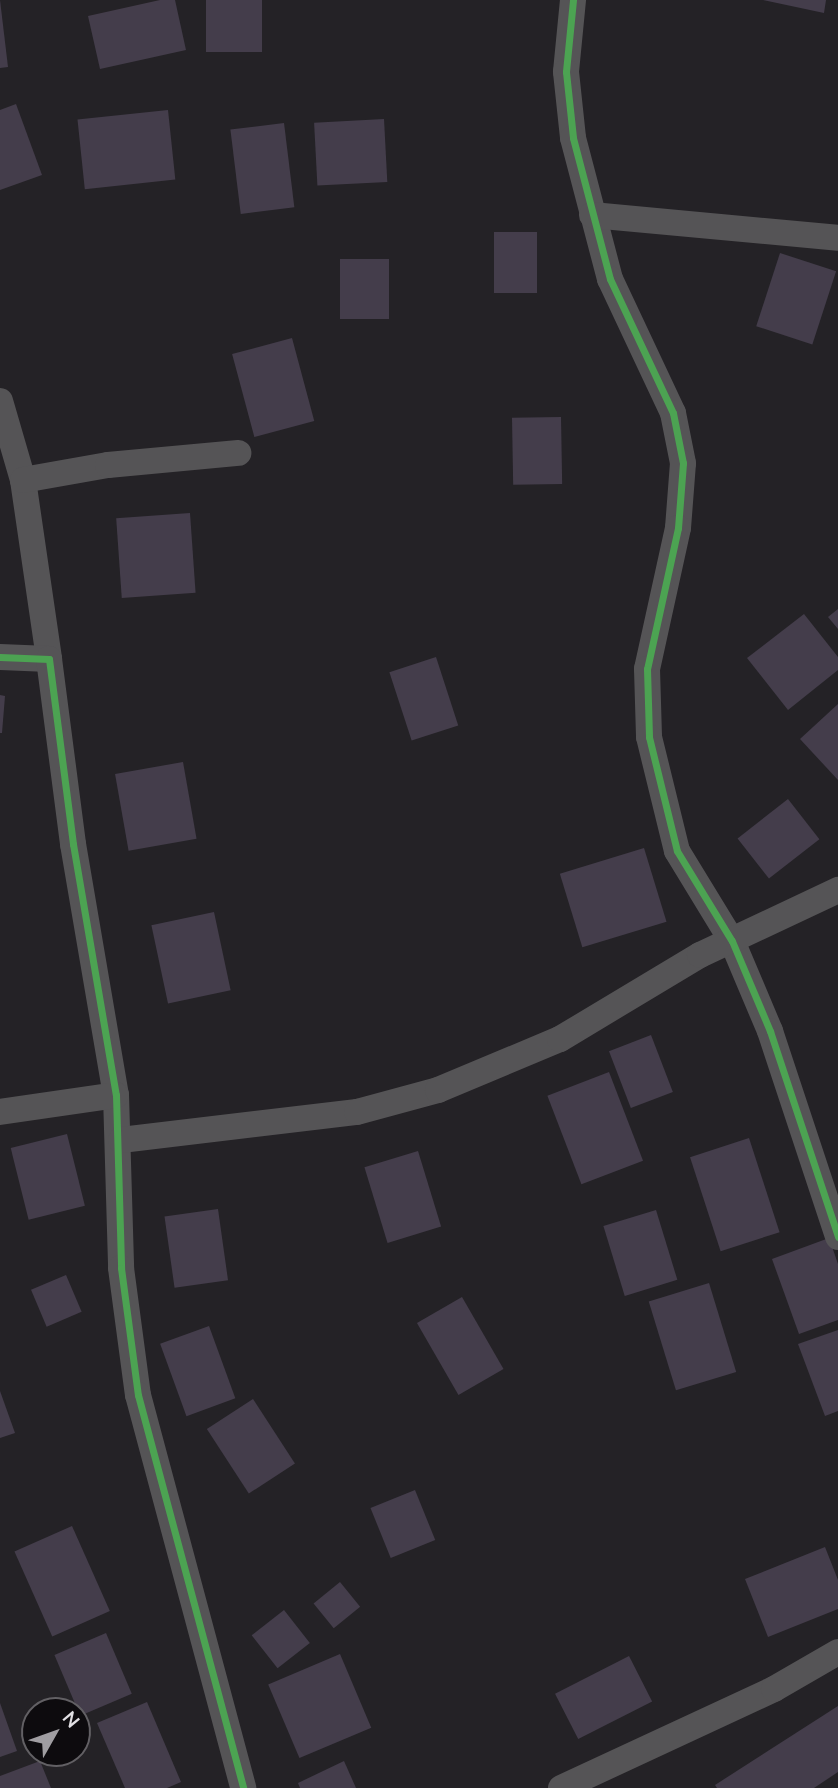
<!DOCTYPE html>
<style>
body{margin:0}
#map{position:relative;width:838px;height:1788px;overflow:hidden;background:#242226;font-family:"Nunito Sans",sans-serif}
div>[style]{position:absolute}
.building>*{inset:0;background:#443d4b;transform-origin:0 0}
.minor>*{height:26px;margin:-13px;padding:0 13px;transform-origin:13px;border-radius:13px;background:#555456}
.cycleway>*{height:7px;margin:-3.5px;padding:0 3.5px;transform-origin:3.5px;border-radius:3.5px;background:#4ca352}
span{translate:-50% -50%;white-space:nowrap;text-align:center;line-height:1.15;-webkit-text-stroke:6px #0d0b0e;paint-order:stroke}
.north{position:absolute;left:21px;top:1697px;width:70px;height:70px;box-sizing:border-box;background:#0d0b0e;border:2px solid #626064;border-radius:50%;rotate:50deg;font-size:19px;font-weight:700;line-height:28px;text-align:center;color:#e2e0e4}
.north::after{content:'';display:block;margin:auto;width:24px;height:32px;background:#a09ea2;clip-path:polygon(50% 0,100% 100%,50% 72%,0 100%)}
</style>
<div id="map">
<div class="building">
<i style="clip-path:polygon(0 0,8px 67px,0 68px)"></i>
<i style="clip-path:polygon(160px 0,175px 0,186px 50px,100px 69px,88px 16px)"></i>
<i style="left:206px;top:0;width:56px;height:52px"></i>
<i style="clip-path:polygon(763px 0,826px 0,824px 13px)"></i>
<i style="clip-path:polygon(16px 104px,42px 175px,0 190px,0 110px)"></i>
<i style="left:168px;top:110px;width:70px;height:91px;rotate:84deg"></i>
<i style="left:384px;top:119px;width:63px;height:70px;rotate:87deg"></i>
<i style="left:284px;top:123px;width:85px;height:54px;rotate:83deg"></i>
<i style="left:494px;top:232px;width:43px;height:61px"></i>
<i style="left:780px;top:253px;width:59px;height:77px;rotate:18deg"></i>
<i style="left:340px;top:259px;width:49px;height:60px"></i>
<i style="left:292px;top:338px;width:86px;height:62px;rotate:75deg"></i>
<i style="left:561px;top:417px;width:67px;height:49px;rotate:89deg"></i>
<i style="left:190px;top:513px;width:80px;height:74px;rotate:86deg"></i>
<i style="clip-path:polygon(838px 609px,838px 629px,828px 617px)"></i>
<i style="clip-path:polygon(804px 614px,838px 657px,838px 670px,788px 710px,747px 658px)"></i>
<i style="left:436px;top:657px;width:72px;height:49px;rotate:72deg"></i>
<i style="clip-path:polygon(0 695px,5px 696px,2px 733px,0 733px)"></i>
<i style="clip-path:polygon(838px 704px,838px 780px,800px 739px)"></i>
<i style="left:183px;top:762px;width:78px;height:69px;rotate:80deg"></i>
<i style="left:788px;top:799px;width:51px;height:64px;rotate:52deg"></i>
<i style="left:644px;top:848px;width:77px;height:88px;rotate:73deg"></i>
<i style="left:214px;top:912px;width:80px;height:64px;rotate:78deg"></i>
<i style="left:651px;top:1035px;width:61px;height:45px;rotate:69deg"></i>
<i style="left:609px;top:1072px;width:95px;height:66px;rotate:69deg"></i>
<i style="left:67px;top:1134px;width:74px;height:58px;rotate:76deg"></i>
<i style="left:749px;top:1138px;width:99px;height:62px;rotate:72deg"></i>
<i style="left:418px;top:1151px;width:79px;height:56px;rotate:73deg"></i>
<i style="left:218px;top:1209px;width:72px;height:54px;rotate:82deg"></i>
<i style="left:656px;top:1210px;width:73px;height:55px;rotate:73deg"></i>
<i style="clip-path:polygon(829px 1238px,838px 1264px,838px 1320px,799px 1334px,772px 1259px)"></i>
<i style="left:66px;top:1275px;width:40px;height:38px;rotate:67deg"></i>
<i style="left:709px;top:1283px;width:93px;height:63px;rotate:73deg"></i>
<i style="left:462px;top:1297px;width:83px;height:52px;rotate:60deg"></i>
<i style="left:209px;top:1326px;width:77px;height:52px;rotate:70deg"></i>
<i style="clip-path:polygon(838px 1330px,838px 1411px,825px 1416px,798px 1344px)"></i>
<i style="clip-path:polygon(0 1391px,15px 1433px,0 1438px)"></i>
<i style="left:253px;top:1399px;width:77px;height:55px;rotate:57deg"></i>
<i style="left:415px;top:1490px;width:54px;height:48px;rotate:68deg"></i>
<i style="left:72px;top:1526px;width:93px;height:63px;rotate:66deg"></i>
<i style="clip-path:polygon(825px 1547px,838px 1580px,838px 1609px,768px 1637px,745px 1579px)"></i>
<i style="left:340px;top:1582px;width:32px;height:34px;rotate:51deg"></i>
<i style="left:284px;top:1610px;width:42px;height:41px;rotate:52deg"></i>
<i style="left:106px;top:1633px;width:66px;height:56px;rotate:67deg"></i>
<i style="left:340px;top:1654px;width:80px;height:78px;rotate:67deg"></i>
<i style="left:629px;top:1656px;width:51px;height:83px;rotate:63deg"></i>
<i style="clip-path:polygon(147px 1702px,181px 1782px,167px 1788px,125px 1788px,97px 1723px)"></i>
<i style="clip-path:polygon(0 1703px,17px 1751px,0 1757px)"></i>
<i style="clip-path:polygon(838px 1706px,838px 1772px,814px 1788px,717px 1788px,715px 1785px)"></i>
<i style="clip-path:polygon(40px 1761px,51px 1788px,0 1788px,0 1776px)"></i>
<i style="clip-path:polygon(344px 1761px,356px 1788px,300px 1788px,298px 1783px)"></i>
</div>
<div class="minor">
<i style="left:573px;top:0;width:72px;rotate:95.6deg"></i>
<i style="left:566px;top:72px;width:66px;rotate:83.9deg"></i>
<i style="left:573px;top:138px;width:146px;rotate:75.3deg"></i>
<i style="left:610px;top:279px;width:148px;rotate:64.8deg"></i>
<i style="left:673px;top:413px;width:51px;rotate:78.7deg"></i>
<i style="left:683px;top:463px;width:65px;rotate:94.4deg"></i>
<i style="left:678px;top:528px;width:144px;rotate:102.4deg"></i>
<i style="left:647px;top:669px;width:68px;rotate:88.3deg"></i>
<i style="left:649px;top:737px;width:117px;rotate:76.2deg"></i>
<i style="left:677px;top:851px;width:105px;rotate:58.6deg"></i>
<i style="left:732px;top:941px;width:98px;rotate:67.1deg"></i>
<i style="left:770px;top:1031px;width:217px;rotate:71.7deg"></i>
<i style="left:592px;top:215px;width:247px;rotate:5.3deg"></i>
<i style="left:0;top:401px;width:82px;rotate:73.8deg"></i>
<i style="left:23px;top:480px;width:181px;rotate:81.7deg"></i>
<i style="left:23px;top:480px;width:86px;rotate:-10deg"></i>
<i style="left:108px;top:465px;width:131px;rotate:-5.3deg"></i>
<i style="left:0;top:657px;width:49px;rotate:2.3deg"></i>
<i style="left:49px;top:659px;width:187px;rotate:82.6deg"></i>
<i style="left:73px;top:844px;width:255px;rotate:80.3deg"></i>
<i style="left:116px;top:1095px;width:173px;rotate:88.3deg"></i>
<i style="left:121px;top:1268px;width:128px;rotate:82.4deg"></i>
<i style="left:138px;top:1395px;width:407px;rotate:75deg"></i>
<i style="left:0;top:1112px;width:117px;rotate:-8.3deg"></i>
<i style="left:121px;top:1140px;width:238px;rotate:-6.8deg"></i>
<i style="left:357px;top:1112px;width:84px;rotate:-15.2deg"></i>
<i style="left:438px;top:1090px;width:132px;rotate:-22.7deg"></i>
<i style="left:560px;top:1039px;width:163px;rotate:-31deg"></i>
<i style="left:700px;top:955px;width:153px;rotate:-25.2deg"></i>
<i style="left:561px;top:1788px;width:235px;rotate:-24.9deg"></i>
<i style="left:774px;top:1689px;width:74px;rotate:-30deg"></i>
</div>
<div class="cycleway">
<i style="left:573px;top:0;width:72px;rotate:95.6deg"></i>
<i style="left:566px;top:72px;width:66px;rotate:83.9deg"></i>
<i style="left:573px;top:138px;width:146px;rotate:75.3deg"></i>
<i style="left:610px;top:279px;width:148px;rotate:64.8deg"></i>
<i style="left:673px;top:413px;width:51px;rotate:78.7deg"></i>
<i style="left:683px;top:463px;width:65px;rotate:94.4deg"></i>
<i style="left:678px;top:528px;width:144px;rotate:102.4deg"></i>
<i style="left:647px;top:669px;width:68px;rotate:88.3deg"></i>
<i style="left:649px;top:737px;width:117px;rotate:76.2deg"></i>
<i style="left:677px;top:851px;width:105px;rotate:58.6deg"></i>
<i style="left:732px;top:941px;width:98px;rotate:67.1deg"></i>
<i style="left:770px;top:1031px;width:217px;rotate:71.7deg"></i>
<i style="left:0;top:657px;width:49px;rotate:2.3deg"></i>
<i style="left:49px;top:659px;width:187px;rotate:82.6deg"></i>
<i style="left:73px;top:844px;width:255px;rotate:80.3deg"></i>
<i style="left:116px;top:1095px;width:173px;rotate:88.3deg"></i>
<i style="left:121px;top:1268px;width:128px;rotate:82.4deg"></i>
<i style="left:138px;top:1395px;width:407px;rotate:75deg"></i>
</div>
<div class="north">N</div>
</div>
